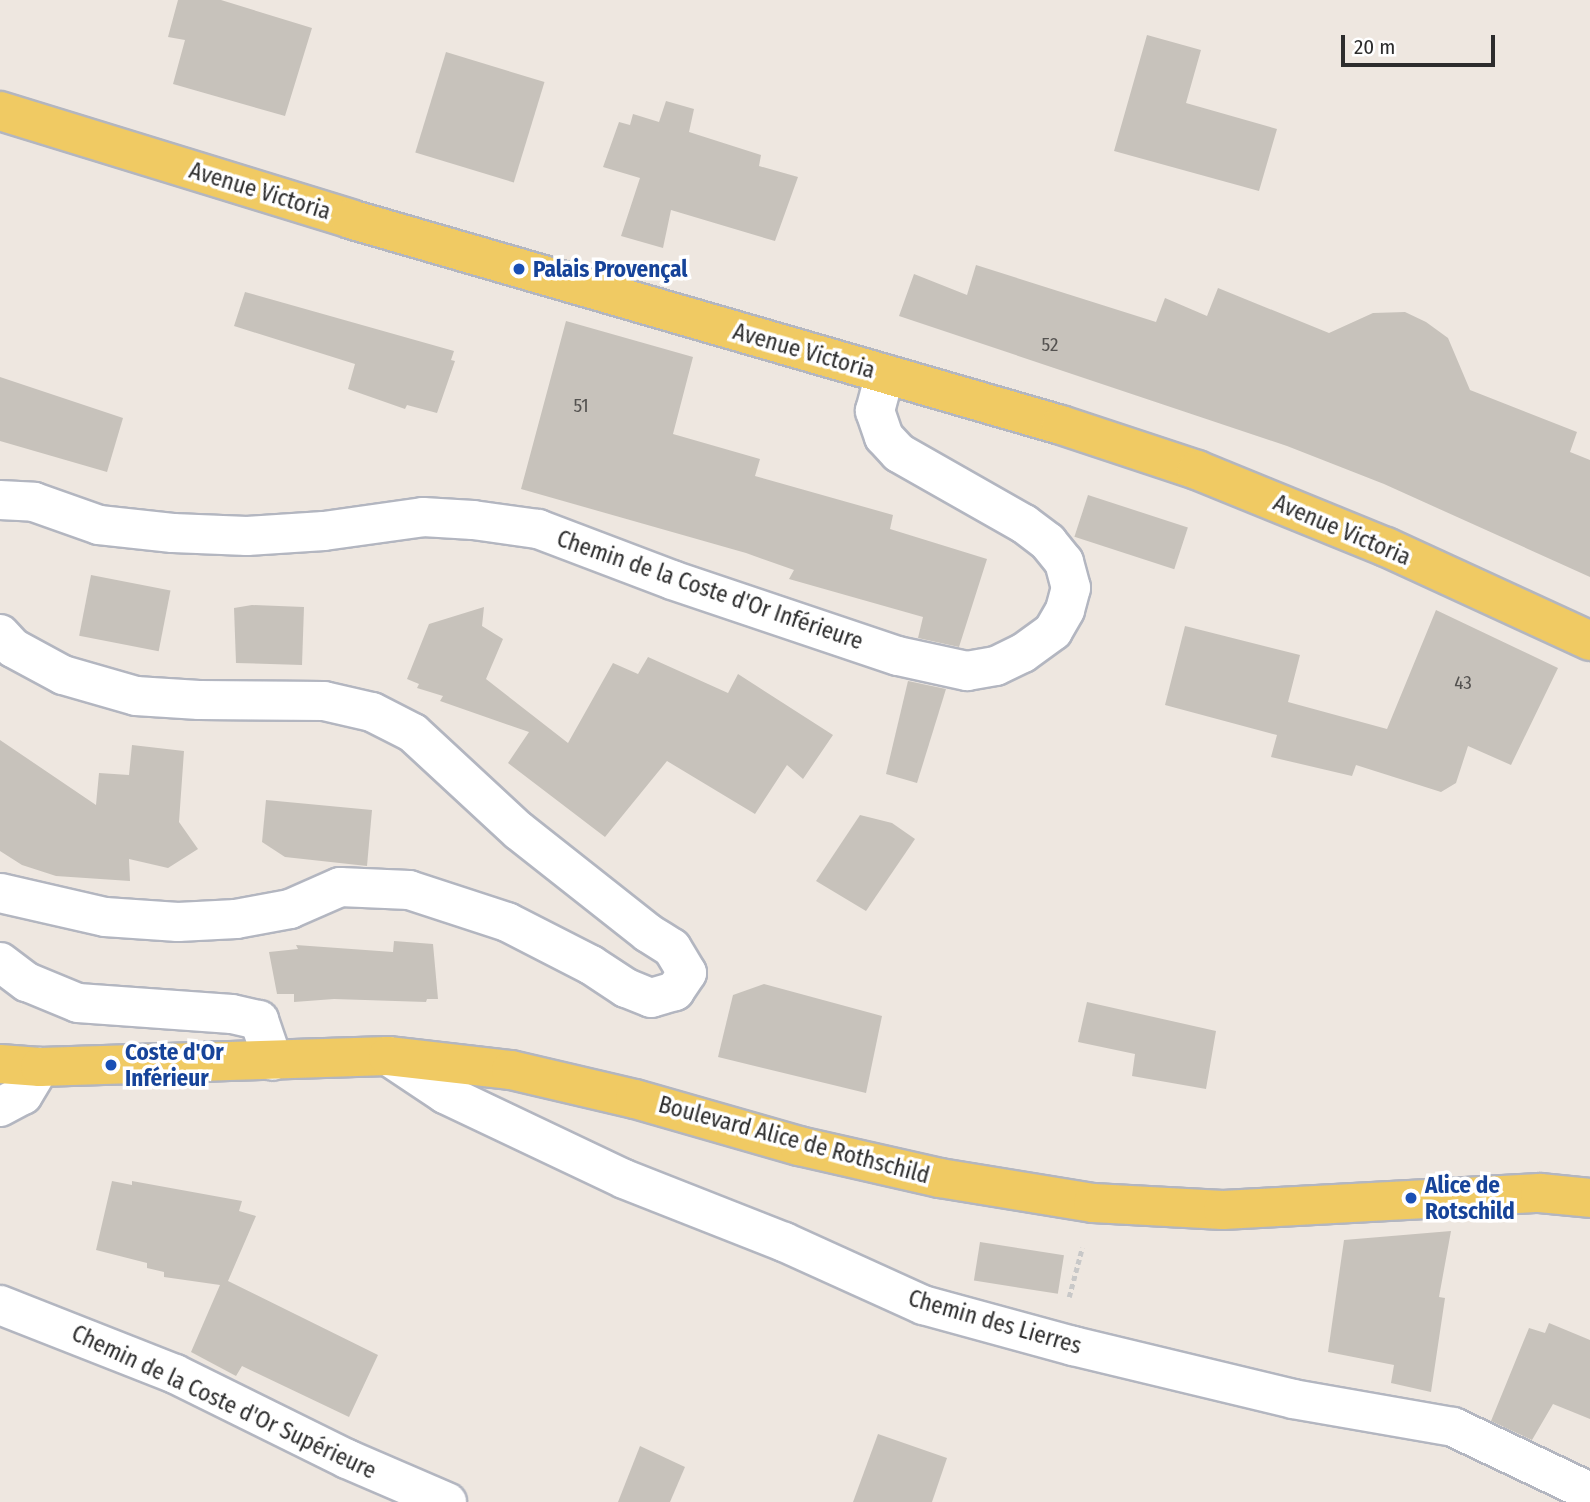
<!DOCTYPE html>
<meta charset="utf-8">
<style>
body{margin:0}
#map{position:relative;width:1590px;height:1502px;overflow:hidden;background:#eee7e0;font-family:"Fira Sans Condensed",sans-serif}
div>[style]{position:absolute}
.building>*{inset:0;background:#c7c2bb;transform-origin:0 0}
.path>*{height:4.5px;margin-top:-2.25px;transform-origin:0;background:repeating-linear-gradient(90deg,#c8c8c8 0 5px,transparent 0 8.5px)}
.roads{filter:drop-shadow(2px 0 #b3b6c0) drop-shadow(-2px 0 #b3b6c0) drop-shadow(0 2px #b3b6c0) drop-shadow(0 -2px #b3b6c0)}
.minor>*{height:38px;margin:-19px;padding:0 19px;transform-origin:19px;border-radius:19px;background:#fff}
.primary>*{height:38px;margin:-19px;padding:0 19px;transform-origin:19px;border-radius:19px;background:#f0ca63}
.dots>*{width:19px;height:19px;translate:-50% -50%;box-sizing:border-box;border:4px solid #fff;border-radius:50%}
span{translate:-50% -50%;white-space:nowrap;text-align:center;line-height:1.15;-webkit-text-stroke:7px #fff;paint-order:stroke}
.number-label{font-size:19px;color:#545250}
.number-label span{-webkit-text-stroke-width:0}
.street-label{font-size:23px;color:#2d2d2d}
.transit-label{font-size:23px;color:#164399;font-weight:700}
.left{translate:0 -50%;text-align:left}
.scale{position:absolute;left:1341px;top:35px;width:154px;height:32px;box-sizing:border-box;border:4px solid #2d2d2d;border-top:0;padding-left:9px;font-size:21px;line-height:24px;white-space:nowrap;color:#2d2d2d;-webkit-text-stroke:5px #fff;paint-order:stroke}
</style>
<div id="map">
<div class="building">
<i style="clip-path:polygon(178px 0,221px 0,312px 28px,285px 116px,173px 84px,185px 40px,168px 37px)"></i>
<i style="clip-path:polygon(1147px 35px,1201px 50px,1186px 103px,1277px 129px,1259px 191px,1114px 151px)"></i>
<i style="left:446px;top:52px;width:103px;height:105px;rotate:17deg"></i>
<i style="clip-path:polygon(666px 101px,694px 109px,689px 132px,761px 155px,759px 166px,798px 177px,775px 241px,671px 210px,663px 248px,621px 236px,640px 178px,603px 167px,619px 122px,630px 125px,633px 114px,659px 122px)"></i>
<i style="clip-path:polygon(976px 265px,1156px 322px,1165px 298px,1207px 316px,1218px 288px,1329px 333px,1373px 313px,1405px 312px,1426px 322px,1448px 338px,1470px 390px,1577px 432px,1570px 452px,1590px 460px,1590px 577px,1384px 484px,1287px 446px,899px 316px,914px 274px,967px 295px)"></i>
<i style="clip-path:polygon(245px 292px,454px 351px,451px 360px,455px 361px,437px 413px,407px 405px,405px 409px,348px 389px,355px 364px,234px 326px)"></i>
<i style="clip-path:polygon(566px 321px,693px 357px,673px 434px,760px 459px,755px 476px,893px 515px,890px 529px,987px 559px,959px 647px,918px 638px,923px 617px,789px 579px,794px 570px,746px 553px,521px 489px)"></i>
<i style="clip-path:polygon(0 377px,123px 418px,107px 472px,0 441px)"></i>
<i style="left:1088px;top:495px;width:105px;height:44px;rotate:18deg"></i>
<i style="left:91px;top:575px;width:81px;height:62px;rotate:11deg"></i>
<i style="clip-path:polygon(252px 605px,304px 607px,302px 665px,236px 663px,234px 608px)"></i>
<i style="clip-path:polygon(484px 607px,482px 626px,503px 639px,486px 679px,568px 743px,613px 663px,638px 674px,648px 657px,728px 693px,738px 674px,833px 735px,803px 779px,787px 765px,755px 814px,667px 761px,605px 837px,508px 763px,529px 732px,440px 701px,443px 696px,417px 688px,419px 684px,407px 679px,429px 624px)"></i>
<i style="clip-path:polygon(1436px 610px,1558px 668px,1511px 765px,1468px 746px,1456px 783px,1441px 792px,1356px 765px,1352px 776px,1271px 757px,1277px 735px,1165px 705px,1185px 626px,1300px 655px,1288px 702px,1387px 729px)"></i>
<i style="clip-path:polygon(908px 681px,946px 689px,917px 783px,886px 774px)"></i>
<i style="clip-path:polygon(0 740px,96px 805px,99px 773px,129px 775px,132px 745px,184px 751px,179px 822px,198px 849px,168px 868px,129px 859px,130px 881px,56px 876px,22px 865px,0 851px)"></i>
<i style="clip-path:polygon(266px 800px,372px 810px,367px 866px,285px 857px,262px 842px)"></i>
<i style="clip-path:polygon(860px 815px,892px 823px,915px 839px,866px 911px,816px 881px)"></i>
<i style="clip-path:polygon(394px 941px,433px 944px,438px 999px,427px 999px,426px 1002px,334px 999px,294px 1002px,294px 994px,277px 994px,269px 952px,298px 949px,296px 945px,393px 952px)"></i>
<i style="clip-path:polygon(764px 984px,882px 1016px,866px 1093px,718px 1057px,733px 995px)"></i>
<i style="clip-path:polygon(1087px 1002px,1216px 1031px,1206px 1089px,1132px 1076px,1135px 1054px,1078px 1042px)"></i>
<i style="clip-path:polygon(112px 1181px,132px 1185px,132px 1181px,242px 1201px,239px 1211px,256px 1216px,228px 1281px,378px 1355px,349px 1417px,242px 1366px,236px 1376px,191px 1352px,220px 1285px,164px 1277px,164px 1272px,147px 1268px,147px 1263px,96px 1250px)"></i>
<i style="clip-path:polygon(1451px 1231px,1439px 1297px,1445px 1298px,1431px 1392px,1391px 1383px,1394px 1365px,1328px 1352px,1344px 1240px)"></i>
<i style="left:980px;top:1242px;width:85px;height:39px;rotate:9deg"></i>
<i style="clip-path:polygon(1549px 1323px,1590px 1340px,1590px 1419px,1553px 1404px,1532px 1440px,1491px 1421px,1529px 1328px,1545px 1333px)"></i>
<i style="clip-path:polygon(878px 1434px,947px 1458px,932px 1502px,853px 1502px)"></i>
<i style="clip-path:polygon(640px 1446px,685px 1467px,670px 1502px,618px 1502px)"></i>
</div>
<div class="path">
<i style="left:1069px;top:1297px;width:51px;rotate:-75.1deg"></i>
</div>
<div class="roads">
<div class="minor">
<i style="left:0;top:500px;width:34px;rotate:3deg"></i>
<i style="left:34px;top:502px;width:69px;rotate:19.5deg"></i>
<i style="left:99px;top:525px;width:74px;rotate:6.2deg"></i>
<i style="left:173px;top:533px;width:74px;rotate:2.3deg"></i>
<i style="left:247px;top:536px;width:77px;rotate:-3.7deg"></i>
<i style="left:324px;top:531px;width:100px;rotate:-8deg"></i>
<i style="left:423px;top:517px;width:50px;rotate:3.4deg"></i>
<i style="left:473px;top:520px;width:66px;rotate:7.9deg"></i>
<i style="left:538px;top:529px;width:143px;rotate:20.8deg"></i>
<i style="left:672px;top:580px;width:238px;rotate:18.6deg"></i>
<i style="left:898px;top:656px;width:71px;rotate:12.3deg"></i>
<i style="left:967px;top:671px;width:29px;rotate:-10deg"></i>
<i style="left:996px;top:666px;width:30px;rotate:-26deg"></i>
<i style="left:1023px;top:653px;width:37px;rotate:-36deg"></i>
<i style="left:1053px;top:631px;width:24px;rotate:-60deg"></i>
<i style="left:1065px;top:610px;width:23px;rotate:-75deg"></i>
<i style="left:1071px;top:588px;width:27px;rotate:-105deg"></i>
<i style="left:1064px;top:562px;width:26px;rotate:-129deg"></i>
<i style="left:1048px;top:542px;width:30px;rotate:-143deg"></i>
<i style="left:1024px;top:524px;width:144px;rotate:-150.4deg"></i>
<i style="left:899px;top:453px;width:22px;rotate:-133deg"></i>
<i style="left:884px;top:437px;width:28px;rotate:-109deg"></i>
<i style="left:875px;top:411px;width:38px;rotate:-75deg"></i>
<i style="left:0;top:634px;width:19px;rotate:47deg"></i>
<i style="left:13px;top:648px;width:57px;rotate:28.4deg"></i>
<i style="left:63px;top:675px;width:76px;rotate:16deg"></i>
<i style="left:136px;top:696px;width:63px;rotate:3.6deg"></i>
<i style="left:199px;top:700px;width:125px;rotate:0.5deg"></i>
<i style="left:324px;top:701px;width:49px;rotate:12.9deg"></i>
<i style="left:372px;top:712px;width:46px;rotate:27.1deg"></i>
<i style="left:413px;top:733px;width:144px;rotate:42.8deg"></i>
<i style="left:519px;top:831px;width:164px;rotate:38.3deg"></i>
<i style="left:648px;top:933px;width:28px;rotate:32deg"></i>
<i style="left:672px;top:948px;width:29px;rotate:59deg"></i>
<i style="left:687px;top:973px;width:22px;rotate:124deg"></i>
<i style="left:675px;top:991px;width:25px;rotate:164deg"></i>
<i style="left:651px;top:998px;width:27px;rotate:-158deg"></i>
<i style="left:626px;top:988px;width:42px;rotate:-146.7deg"></i>
<i style="left:591px;top:965px;width:94px;rotate:-152.9deg"></i>
<i style="left:507px;top:922px;width:103px;rotate:-161.9deg"></i>
<i style="left:409px;top:890px;width:69px;rotate:-177.5deg"></i>
<i style="left:340px;top:887px;width:55px;rotate:156.3deg"></i>
<i style="left:290px;top:909px;width:55px;rotate:169.5deg"></i>
<i style="left:236px;top:919px;width:58px;rotate:177deg"></i>
<i style="left:178px;top:922px;width:73px;rotate:-176.1deg"></i>
<i style="left:105px;top:917px;width:108px;rotate:-167.1deg"></i>
<i style="left:0;top:962px;width:34px;rotate:37deg"></i>
<i style="left:27px;top:982px;width:55px;rotate:22.4deg"></i>
<i style="left:78px;top:1003px;width:154px;rotate:4.1deg"></i>
<i style="left:232px;top:1014px;width:28px;rotate:13deg"></i>
<i style="left:259px;top:1020px;width:43px;rotate:71.1deg"></i>
<i style="left:388px;top:1056px;width:69px;rotate:33.7deg"></i>
<i style="left:445px;top:1094px;width:198px;rotate:25.4deg"></i>
<i style="left:624px;top:1179px;width:172px;rotate:21.5deg"></i>
<i style="left:784px;top:1242px;width:153px;rotate:24.4deg"></i>
<i style="left:923px;top:1305px;width:156px;rotate:15.3deg"></i>
<i style="left:1073px;top:1346px;width:226px;rotate:13.5deg"></i>
<i style="left:1293px;top:1399px;width:162px;rotate:9.9deg"></i>
<i style="left:1453px;top:1427px;width:152px;rotate:25.4deg"></i>
<i style="left:0;top:1107px;width:26px;rotate:-28deg"></i>
<i style="left:23px;top:1095px;width:33px;rotate:-59deg"></i>
<i style="left:0;top:1305px;width:188px;rotate:21.5deg"></i>
<i style="left:175px;top:1374px;width:192px;rotate:26.3deg"></i>
<i style="left:347px;top:1459px;width:109px;rotate:23.3deg"></i>
</div>
<div class="primary">
<i style="left:0;top:111px;width:366px;rotate:17.1deg"></i>
<i style="left:350px;top:219px;width:740px;rotate:16.16deg"></i>
<i style="left:1061px;top:425px;width:143px;rotate:18.3deg"></i>
<i style="left:1197px;top:470px;width:204px;rotate:22.2deg"></i>
<i style="left:1386px;top:547px;width:225px;rotate:24.7deg"></i>
<i style="left:0;top:1064px;width:40px;rotate:4.3deg"></i>
<i style="left:40px;top:1067px;width:348px;rotate:-1.8deg"></i>
<i style="left:388px;top:1056px;width:124px;rotate:6.5deg"></i>
<i style="left:511px;top:1070px;width:127px;rotate:13.2deg"></i>
<i style="left:635px;top:1099px;width:171px;rotate:16deg"></i>
<i style="left:799px;top:1146px;width:145px;rotate:12.8deg"></i>
<i style="left:940px;top:1178px;width:155px;rotate:9.3deg"></i>
<i style="left:1093px;top:1203px;width:130px;rotate:3.1deg"></i>
<i style="left:1223px;top:1210px;width:317px;rotate:-3.1deg"></i>
<i style="left:1540px;top:1193px;width:50px;rotate:5.7deg"></i>
</div>
</div>
<div class="dots">
<i style="left:519px;top:269px;background:#1a4fb4"></i>
<i style="left:111px;top:1065px;background:#1a4fb4"></i>
<i style="left:1411px;top:1198px;background:#1a4fb4"></i>
</div>
<div class="number-label">
<span style="left:1050px;top:345px">52</span>
<span style="left:581px;top:406px">51</span>
<span style="left:1463px;top:683px">43</span>
</div>
<div class="street-label">
<span style="left:260px;top:191px;rotate:17deg">Avenue Victoria</span>
<span style="left:804px;top:351px;rotate:16deg">Avenue Victoria</span>
<span style="left:1342px;top:530px;rotate:23deg">Avenue Victoria</span>
<span style="left:710px;top:590px;rotate:19deg">Chemin de la Coste d'Or Inférieure</span>
<span style="left:794px;top:1140px;rotate:15deg">Boulevard Alice de Rothschild</span>
<span style="left:995px;top:1322px;rotate:16deg">Chemin des Lierres</span>
<span style="left:224px;top:1402px;rotate:25deg">Chemin de la Coste d'Or Supérieure</span>
</div>
<div class="transit-label">
<span class="left" style="left:533px;top:269px">Palais Provençal</span>
<span class="left" style="left:125px;top:1065px">Coste d'Or<br>Inférieur</span>
<span class="left" style="left:1425px;top:1198px">Alice de<br>Rotschild</span>
</div>
<div class="scale">20 m</div>
</div>
